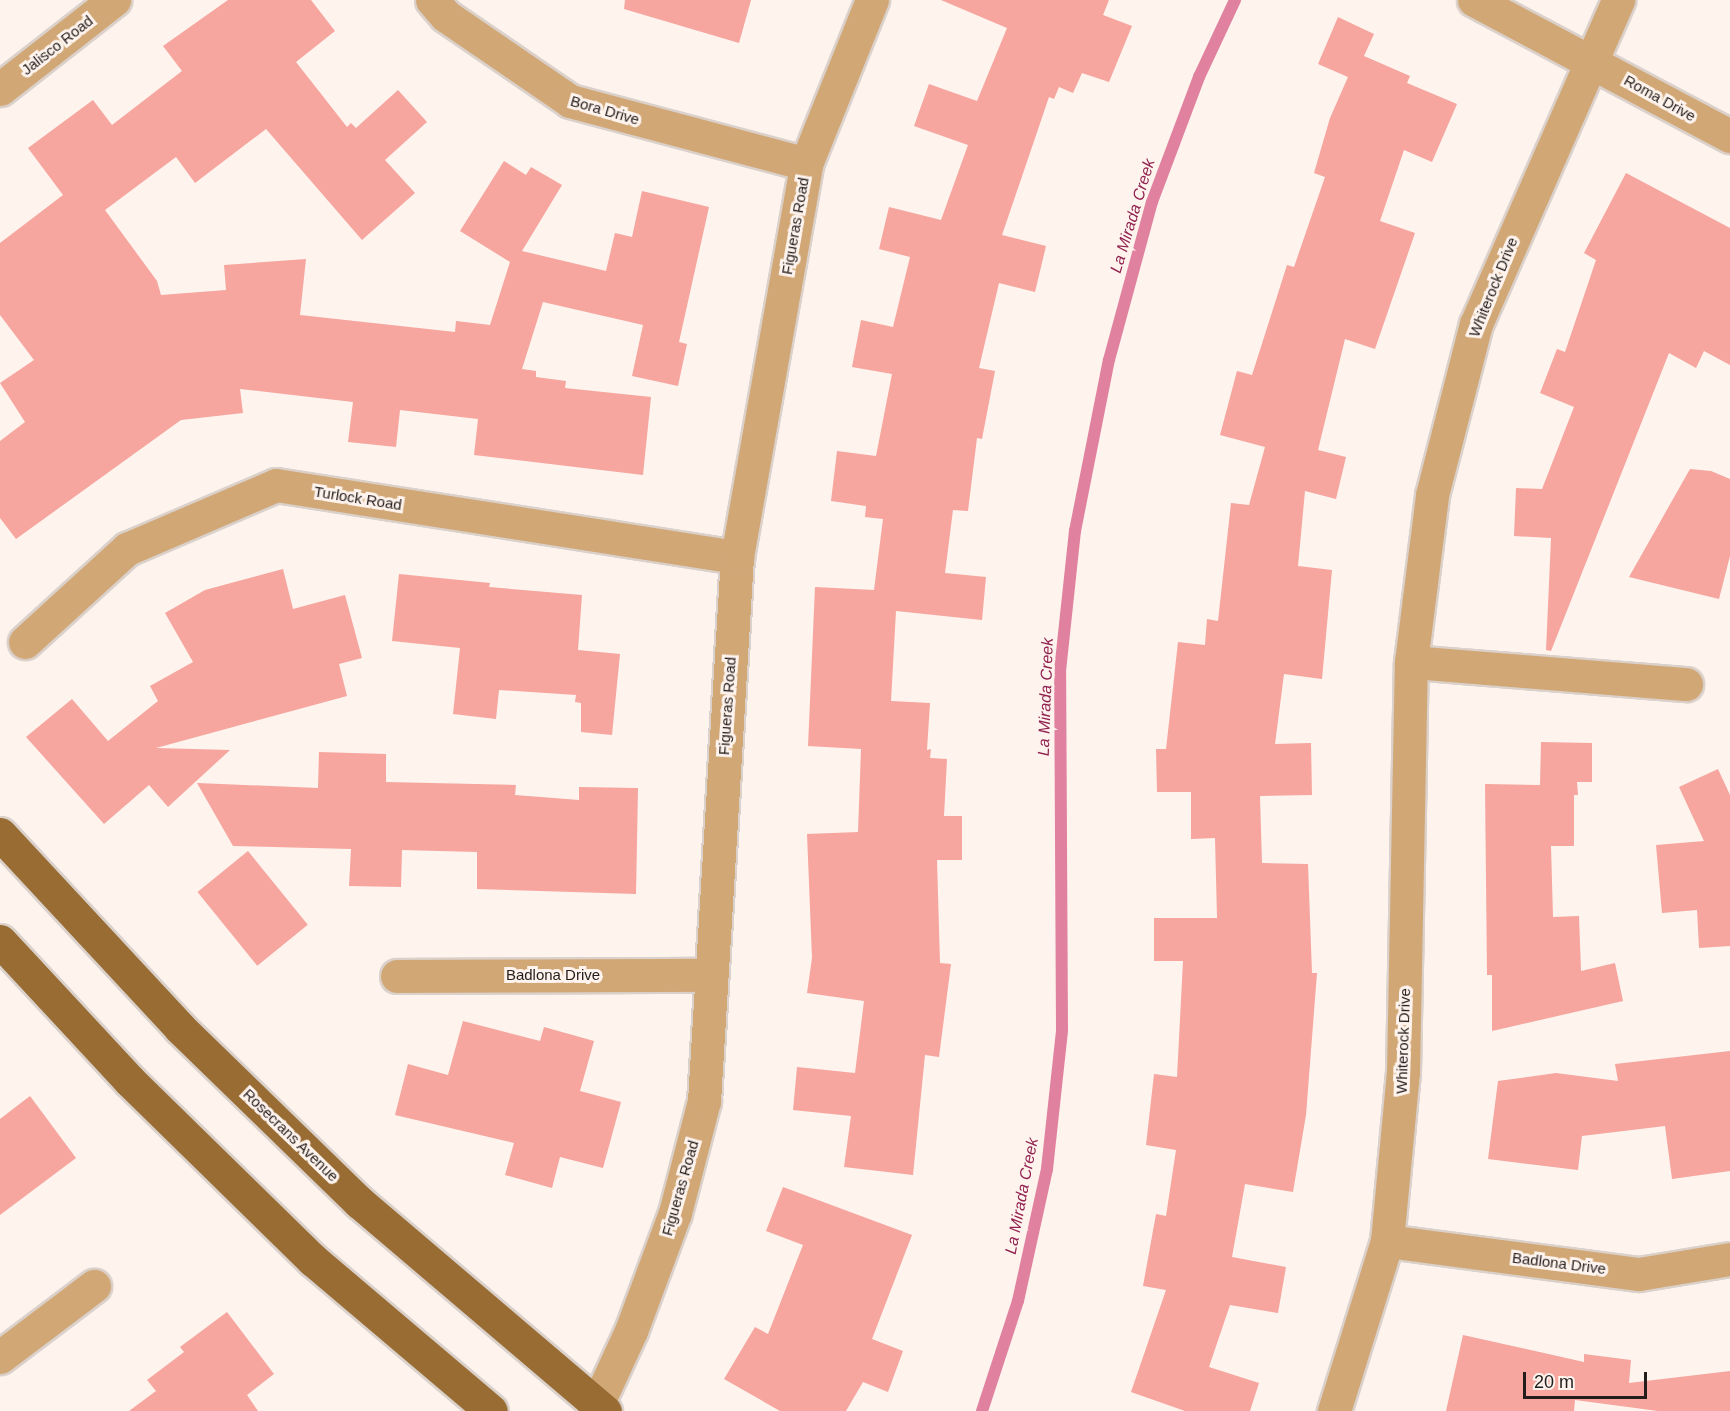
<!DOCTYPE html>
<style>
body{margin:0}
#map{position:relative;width:1730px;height:1411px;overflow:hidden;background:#fef3ed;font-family:Arial,sans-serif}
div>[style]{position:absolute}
.stream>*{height:12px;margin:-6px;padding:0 6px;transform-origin:6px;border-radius:6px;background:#e0829f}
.building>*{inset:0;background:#f6a59f;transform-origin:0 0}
.roads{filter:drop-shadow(2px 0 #dbd1cb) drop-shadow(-2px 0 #dbd1cb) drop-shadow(0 2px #dbd1cb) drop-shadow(0 -2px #dbd1cb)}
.minor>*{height:33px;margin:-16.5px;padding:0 16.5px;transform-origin:16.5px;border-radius:16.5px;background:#d1a776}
.primary>*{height:33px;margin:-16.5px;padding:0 16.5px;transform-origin:16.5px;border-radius:16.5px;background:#986c33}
span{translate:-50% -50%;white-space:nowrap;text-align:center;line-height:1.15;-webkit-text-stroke:6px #fef3ed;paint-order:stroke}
.street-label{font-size:15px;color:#231d1b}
.water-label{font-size:16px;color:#912250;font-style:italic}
.scale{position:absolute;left:1523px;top:1372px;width:124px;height:27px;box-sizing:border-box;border:3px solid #231d1b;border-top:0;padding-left:8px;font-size:18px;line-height:21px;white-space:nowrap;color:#231d1b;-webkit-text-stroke:4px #fef3ed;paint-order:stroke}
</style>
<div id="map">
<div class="stream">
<i style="left:982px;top:1411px;width:116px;rotate:-71.9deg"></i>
<i style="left:1018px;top:1301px;width:135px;rotate:-77.6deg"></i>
<i style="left:1047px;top:1169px;width:140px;rotate:-83.8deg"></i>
<i style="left:1062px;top:1030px;width:359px;rotate:-90.3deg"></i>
<i style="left:1060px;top:671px;width:141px;rotate:-83.9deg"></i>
<i style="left:1075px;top:531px;width:174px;rotate:-78.8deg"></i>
<i style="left:1109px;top:360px;width:164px;rotate:-74.8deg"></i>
<i style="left:1152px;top:202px;width:134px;rotate:-69.4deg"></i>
<i style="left:1199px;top:77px;width:85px;rotate:-64.9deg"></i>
</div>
<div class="building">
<i style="clip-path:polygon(228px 0,311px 0,335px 31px,296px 62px,347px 127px,351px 123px,356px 128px,398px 90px,427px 122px,385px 160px,415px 193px,362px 240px,266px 129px,195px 183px,176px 157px,105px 210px,157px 281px,161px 295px,226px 290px,224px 265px,306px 259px,300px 315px,455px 332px,456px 321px,490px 325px,510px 262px,460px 231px,504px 161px,526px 175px,531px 167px,562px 185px,522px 251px,606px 271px,615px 233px,632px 237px,642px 191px,709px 207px,679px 342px,687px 344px,678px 386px,632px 376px,643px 325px,543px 302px,522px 369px,536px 371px,536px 377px,566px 381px,565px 388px,651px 397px,643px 475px,474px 455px,478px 419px,400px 410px,396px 447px,348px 442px,353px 402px,240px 389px,243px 413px,181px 420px,16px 539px,0 518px,0 441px,25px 422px,0 383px,34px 360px,0 315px,0 243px,63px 195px,28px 148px,93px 100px,112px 125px,182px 71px,163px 46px)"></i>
<i style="clip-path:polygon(625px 0,751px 0,739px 43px,624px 9px)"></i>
<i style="clip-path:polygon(941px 0,1109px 0,1103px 15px,1132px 26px,1109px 82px,1082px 73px,1073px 93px,1059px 87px,1054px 99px,1049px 97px,1002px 235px,1046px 246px,1035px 292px,999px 283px,979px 368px,995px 371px,982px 439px,977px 438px,968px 511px,953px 510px,945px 573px,986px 577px,982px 620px,896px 611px,891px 701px,930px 703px,927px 750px,931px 749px,930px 758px,947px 759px,944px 816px,962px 816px,962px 860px,937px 860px,940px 963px,951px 964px,939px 1057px,925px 1055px,913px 1175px,844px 1167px,851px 1116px,793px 1110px,797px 1067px,855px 1073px,864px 1001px,807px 993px,812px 958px,807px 834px,858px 832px,861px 749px,808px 746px,815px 587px,874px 590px,883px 519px,865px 517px,866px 506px,831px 501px,837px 451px,876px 456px,892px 374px,852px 367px,861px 320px,893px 327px,910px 257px,879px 249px,889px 207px,941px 220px,968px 145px,914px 126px,929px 84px,977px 101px,1007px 28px)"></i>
<i style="clip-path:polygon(1338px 17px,1374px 34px,1364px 56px,1410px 76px,1407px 83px,1457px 104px,1432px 162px,1404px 150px,1380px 221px,1415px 233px,1375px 349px,1345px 339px,1318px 450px,1346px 457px,1336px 499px,1305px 491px,1298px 566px,1332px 570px,1322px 679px,1284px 674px,1275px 744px,1311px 743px,1312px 795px,1260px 796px,1262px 863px,1308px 864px,1312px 973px,1317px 973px,1306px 1115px,1293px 1192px,1245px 1184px,1232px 1257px,1286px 1267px,1278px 1313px,1230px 1305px,1209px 1367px,1259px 1383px,1250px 1411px,1185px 1411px,1131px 1392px,1166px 1290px,1143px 1286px,1156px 1214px,1166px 1216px,1176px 1150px,1146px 1145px,1154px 1074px,1177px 1077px,1183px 961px,1154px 961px,1154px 918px,1217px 918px,1215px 838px,1191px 839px,1191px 792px,1157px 792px,1156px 749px,1166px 749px,1178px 642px,1205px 645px,1207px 619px,1218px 621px,1231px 503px,1249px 505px,1265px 447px,1220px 435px,1237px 371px,1252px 375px,1287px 265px,1294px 267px,1325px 177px,1314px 173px,1330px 118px,1348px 77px,1318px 64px)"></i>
<i style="clip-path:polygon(1626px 173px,1730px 228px,1730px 365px,1704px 351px,1696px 368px,1669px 353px,1551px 651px,1546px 650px,1551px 538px,1514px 536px,1516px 488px,1542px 489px,1574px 407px,1540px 393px,1557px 349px,1565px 352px,1596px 260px,1584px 253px)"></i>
<i style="clip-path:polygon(1690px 469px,1711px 471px,1730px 479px,1730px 556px,1719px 599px,1629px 577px)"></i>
<i style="clip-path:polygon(283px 569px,293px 609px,345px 595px,362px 658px,339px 664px,347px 696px,156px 748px,230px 750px,168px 807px,149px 785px,104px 824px,26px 737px,72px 699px,108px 741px,158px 701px,150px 686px,193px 662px,165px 613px,205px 590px)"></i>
<i style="clip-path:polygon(399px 574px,490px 583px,489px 587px,582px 595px,578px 650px,620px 654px,612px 735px,581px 732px,581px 703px,575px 702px,576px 695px,499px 690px,496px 719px,453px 714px,460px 648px,392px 641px)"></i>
<i style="clip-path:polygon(1541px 742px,1592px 743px,1592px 782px,1577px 782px,1578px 795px,1574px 795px,1574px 846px,1551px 846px,1553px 917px,1579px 916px,1581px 971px,1615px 963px,1623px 1001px,1492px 1031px,1492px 975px,1487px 975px,1485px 784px,1540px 785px)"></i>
<i style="clip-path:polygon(319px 752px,386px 754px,386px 782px,516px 785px,515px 795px,579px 800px,579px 787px,638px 788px,636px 894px,477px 889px,477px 852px,402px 850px,401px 887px,349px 886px,351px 849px,233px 846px,197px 783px,318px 788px)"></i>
<i style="clip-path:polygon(1718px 769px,1730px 795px,1730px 946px,1699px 948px,1697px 910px,1662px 913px,1656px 845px,1704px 841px,1679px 787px)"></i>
<i style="left:248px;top:851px;width:95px;height:65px;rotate:51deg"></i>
<i style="clip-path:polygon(463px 1021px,540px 1041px,544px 1027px,594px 1041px,580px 1091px,621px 1102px,603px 1168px,560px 1157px,552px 1188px,505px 1175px,514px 1143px,395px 1115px,408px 1064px,448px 1075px)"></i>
<i style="clip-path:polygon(1730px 1051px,1730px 1171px,1672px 1179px,1665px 1126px,1582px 1136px,1578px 1170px,1488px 1159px,1498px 1081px,1556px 1073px,1618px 1081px,1615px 1064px)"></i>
<i style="clip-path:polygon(30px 1096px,76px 1158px,0 1215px,0 1119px)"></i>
<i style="clip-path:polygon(783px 1187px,912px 1235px,872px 1339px,903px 1351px,888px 1392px,863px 1382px,846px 1411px,780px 1411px,724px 1379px,755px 1327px,768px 1334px,803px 1245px,766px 1231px)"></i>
<i style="clip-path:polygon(227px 1312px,274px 1374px,247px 1395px,258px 1411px,129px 1411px,156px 1391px,147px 1380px,184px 1352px,180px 1347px)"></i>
<i style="clip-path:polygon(1463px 1335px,1584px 1362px,1584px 1354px,1631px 1360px,1629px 1383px,1730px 1371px,1730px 1411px,1658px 1411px,1575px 1400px,1574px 1411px,1446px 1411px)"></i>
</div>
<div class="roads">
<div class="minor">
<i style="left:432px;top:0;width:21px;rotate:49deg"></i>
<i style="left:446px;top:16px;width:150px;rotate:34.4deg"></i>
<i style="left:570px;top:101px;width:244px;rotate:14.9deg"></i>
<i style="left:1474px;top:0;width:290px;rotate:28deg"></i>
<i style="left:0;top:89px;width:145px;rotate:-38deg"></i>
<i style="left:25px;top:642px;width:138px;rotate:-42.4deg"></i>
<i style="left:127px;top:549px;width:162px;rotate:-23.2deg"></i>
<i style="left:276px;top:485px;width:467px;rotate:8.9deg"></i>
<i style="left:1411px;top:662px;width:276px;rotate:4.6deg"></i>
<i style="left:397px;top:976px;width:313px;rotate:-0.2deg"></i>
<i style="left:1387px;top:1241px;width:254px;rotate:7.5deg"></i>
<i style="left:1639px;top:1274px;width:92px;rotate:-9.4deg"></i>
<i style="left:0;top:1357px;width:118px;rotate:-37.1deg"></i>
<i style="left:594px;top:1411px;width:88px;rotate:-65.2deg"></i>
<i style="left:631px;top:1331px;width:126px;rotate:-69.6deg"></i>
<i style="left:675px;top:1213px;width:116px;rotate:-75.5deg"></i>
<i style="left:704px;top:1101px;width:545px;rotate:-86.53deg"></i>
<i style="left:737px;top:557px;width:399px;rotate:-80deg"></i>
<i style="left:806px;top:164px;width:177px;rotate:-68.1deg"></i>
<i style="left:1334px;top:1411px;width:178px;rotate:-72.7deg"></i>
<i style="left:1387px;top:1241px;width:170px;rotate:-84.6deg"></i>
<i style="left:1403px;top:1072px;width:410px;rotate:-88.9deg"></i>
<i style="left:1411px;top:662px;width:168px;rotate:-82.8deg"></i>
<i style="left:1432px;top:495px;width:177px;rotate:-75.6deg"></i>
<i style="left:1476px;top:324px;width:354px;rotate:-66.3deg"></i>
</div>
<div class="primary">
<i style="left:0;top:834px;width:265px;rotate:47.1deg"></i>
<i style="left:180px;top:1028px;width:250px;rotate:44.2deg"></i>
<i style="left:359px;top:1202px;width:323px;rotate:40.4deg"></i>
<i style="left:0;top:941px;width:191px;rotate:47.1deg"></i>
<i style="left:130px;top:1081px;width:256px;rotate:44.4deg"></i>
<i style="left:313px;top:1260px;width:233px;rotate:40.3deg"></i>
</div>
</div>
<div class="street-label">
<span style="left:57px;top:45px;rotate:-38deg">Jalisco Road</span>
<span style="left:1660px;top:98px;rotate:29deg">Roma Drive</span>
<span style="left:605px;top:110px;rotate:16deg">Bora Drive</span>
<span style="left:795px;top:226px;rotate:-80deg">Figueras Road</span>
<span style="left:1493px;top:287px;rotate:-68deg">Whiterock Drive</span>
<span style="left:358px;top:498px;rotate:9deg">Turlock Road</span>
<span style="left:727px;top:706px;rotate:-86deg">Figueras Road</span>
<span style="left:553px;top:975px">Badlona Drive</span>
<span style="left:1403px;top:1041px;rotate:-88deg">Whiterock Drive</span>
<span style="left:291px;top:1135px;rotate:44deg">Rosecrans Avenue</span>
<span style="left:680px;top:1188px;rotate:-74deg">Figueras Road</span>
<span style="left:1559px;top:1263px;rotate:7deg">Badlona Drive</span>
</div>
<div class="water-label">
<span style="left:1133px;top:216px;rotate:-73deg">La Mirada Creek</span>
<span style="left:1046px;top:697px;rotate:-88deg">La Mirada Creek</span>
<span style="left:1022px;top:1196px;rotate:-79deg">La Mirada Creek</span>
</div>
<div class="scale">20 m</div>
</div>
